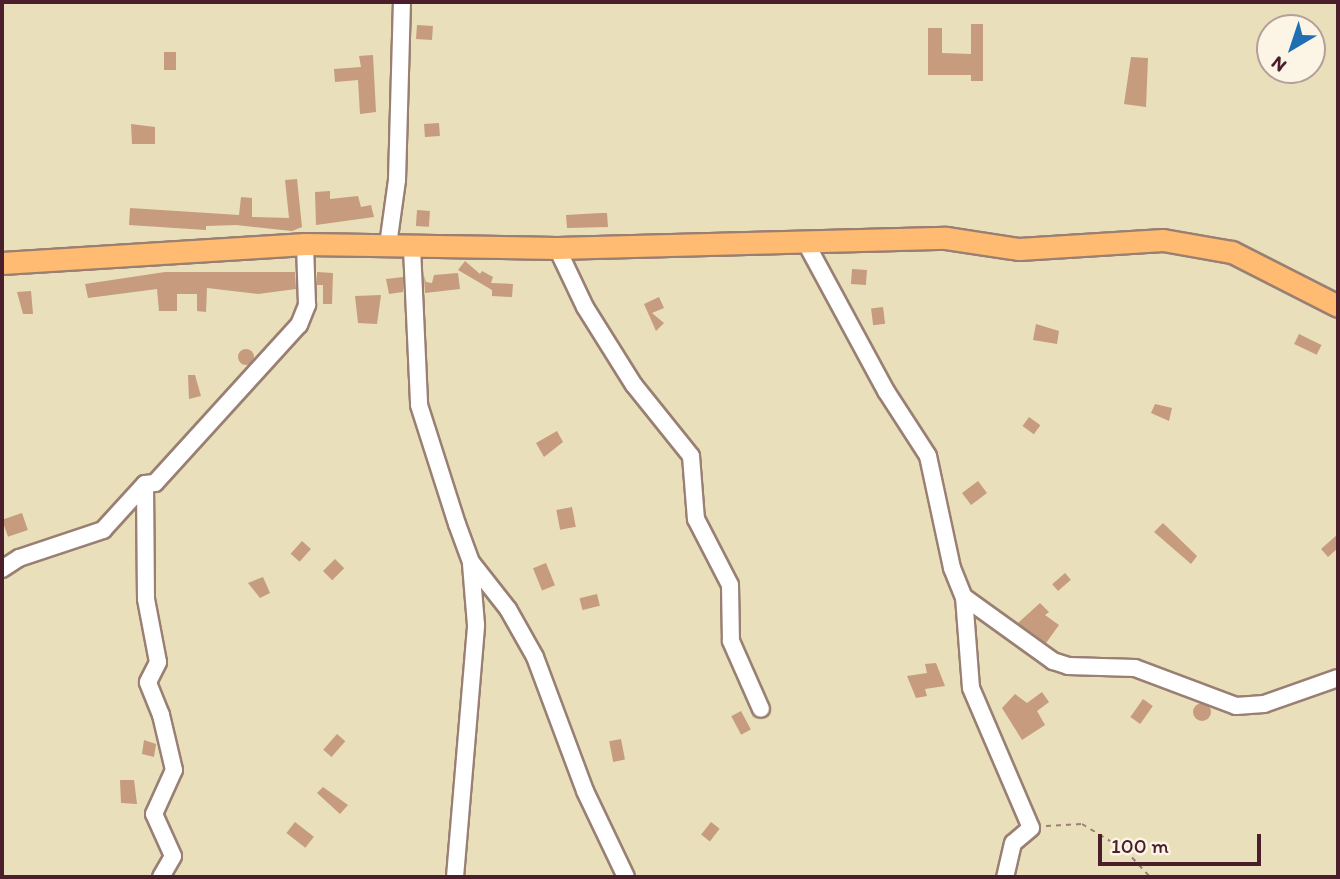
<!DOCTYPE html>
<style>
body{margin:0}
#map{position:relative;width:1340px;height:879px;overflow:hidden;background:#e9dfbb;font-family:Itim,sans-serif}
div>[style]{position:absolute}
.building>*{inset:0;background:#c69b7e;transform-origin:0 0}
.round{border-radius:50%}
.path>*{height:2px;margin-top:-1px;transform-origin:0;background:repeating-linear-gradient(90deg,#9a7f73 0 5px,transparent 0 10px)}
.roads{filter:drop-shadow(2px 0 #9a7f73) drop-shadow(-2px 0 #9a7f73) drop-shadow(0 2px #9a7f73) drop-shadow(0 -2px #9a7f73)}
.minor>*{height:16px;margin:-8px;padding:0 8px;transform-origin:8px;border-radius:8px;background:#fff}
.major>*{height:21px;margin:-10.5px;padding:0 10.5px;transform-origin:10.5px;border-radius:10.5px;background:#ffbb71}
span{translate:-50% -50%;white-space:nowrap;text-align:center;line-height:1.15;-webkit-text-stroke:7px #fcf5e5;paint-order:stroke}
.frame{position:absolute;inset:0;border:4px solid #4a1f2b;pointer-events:none}
.north{position:absolute;left:1256px;top:14px;width:70px;height:70px;box-sizing:border-box;background:#fcf5e5;border:2px solid #b59f9b;border-radius:50%;rotate:219deg;font-size:19px;font-weight:700;line-height:28px;text-align:center;color:#4a1f2b}
.north::after{content:'';display:block;margin:auto;width:24px;height:32px;background:#1f6fb2;clip-path:polygon(50% 0,100% 100%,50% 72%,0 100%)}
.scale{position:absolute;left:1098px;top:834px;width:163px;height:32px;box-sizing:border-box;border:4px solid #4a1f2b;border-top:0;padding-left:9px;font-size:21px;line-height:24px;white-space:nowrap;color:#4a1f2b;-webkit-text-stroke:5px #fcf5e5;paint-order:stroke}
</style>
<div id="map">
<div class="building">
<i style="clip-path:polygon(971px 24px,983px 24px,983px 81px,971px 81px,971px 75px,928px 75px,928px 28px,942px 28px,942px 53px,971px 54px)"></i>
<i style="left:417px;top:25px;width:16px;height:14px;rotate:4deg"></i>
<i style="left:176px;top:52px;width:18px;height:12px;rotate:90deg"></i>
<i style="clip-path:polygon(373px 55px,376px 112px,360px 114px,358px 80px,335px 82px,334px 69px,361px 67px,359px 56px)"></i>
<i style="clip-path:polygon(1131px 57px,1148px 58px,1146px 107px,1124px 104px)"></i>
<i style="left:439px;top:123px;width:13px;height:15px;rotate:86deg"></i>
<i style="clip-path:polygon(131px 124px,155px 127px,155px 144px,132px 144px)"></i>
<i style="clip-path:polygon(297px 179px,302px 227px,292px 231px,236px 225px,206px 226px,206px 230px,129px 225px,130px 208px,239px 215px,241px 197px,252px 198px,252px 217px,289px 218px,285px 180px)"></i>
<i style="clip-path:polygon(330px 191px,330px 199px,358px 196px,361px 207px,371px 205px,374px 217px,316px 225px,315px 192px)"></i>
<i style="left:417px;top:210px;width:13px;height:16px;rotate:4deg"></i>
<i style="clip-path:polygon(601px 213px,607px 213px,608px 227px,567px 228px,566px 215px)"></i>
<i style="clip-path:polygon(465px 261px,480px 274px,482px 271px,493px 277px,491px 283px,513px 284px,512px 297px,492px 296px,492px 290px,458px 270px)"></i>
<i style="left:852px;top:269px;width:15px;height:15px;rotate:4deg"></i>
<i style="clip-path:polygon(165px 272px,295px 272px,296px 289px,258px 294px,207px 288px,206px 312px,197px 311px,197px 294px,177px 294px,177px 311px,159px 311px,157px 289px,88px 298px,85px 284px)"></i>
<i style="clip-path:polygon(317px 272px,333px 273px,332px 304px,323px 304px,323px 285px,317px 285px)"></i>
<i style="clip-path:polygon(458px 273px,460px 289px,425px 293px,424px 276px,426px 282px,432px 283px,434px 275px)"></i>
<i style="clip-path:polygon(403px 277px,403px 292px,389px 294px,386px 279px)"></i>
<i style="clip-path:polygon(31px 291px,33px 314px,23px 314px,17px 292px)"></i>
<i style="clip-path:polygon(381px 295px,377px 324px,358px 323px,355px 296px)"></i>
<i style="clip-path:polygon(659px 297px,664px 308px,652px 313px,664px 323px,656px 331px,644px 304px)"></i>
<i style="left:883px;top:307px;width:17px;height:12px;rotate:83deg"></i>
<i style="clip-path:polygon(1036px 324px,1059px 331px,1057px 344px,1033px 340px)"></i>
<i style="left:1299px;top:334px;width:25px;height:11px;rotate:26deg"></i>
<i class="round" style="left:238px;top:349px;width:16px;height:16px"></i>
<i style="clip-path:polygon(188px 375px,195px 375px,201px 396px,189px 399px)"></i>
<i style="clip-path:polygon(1155px 404px,1172px 408px,1169px 421px,1151px 413px)"></i>
<i style="left:1029px;top:417px;width:14px;height:11px;rotate:36deg"></i>
<i style="clip-path:polygon(557px 431px,563px 442px,544px 457px,536px 443px)"></i>
<i style="left:978px;top:481px;width:15px;height:20px;rotate:53deg"></i>
<i style="left:572px;top:507px;width:20px;height:16px;rotate:79deg"></i>
<i style="left:22px;top:513px;width:18px;height:21px;rotate:71deg"></i>
<i style="clip-path:polygon(1163px 523px,1197px 556px,1191px 564px,1154px 532px)"></i>
<i style="clip-path:polygon(1338px 534px,1338px 548px,1328px 557px,1321px 549px)"></i>
<i style="left:302px;top:541px;width:12px;height:17px;rotate:42deg"></i>
<i style="left:335px;top:559px;width:13px;height:17px;rotate:45deg"></i>
<i style="left:546px;top:563px;width:24px;height:14px;rotate:68deg"></i>
<i style="left:1065px;top:573px;width:9px;height:17px;rotate:49deg"></i>
<i style="clip-path:polygon(263px 577px,270px 593px,260px 598px,248px 583px)"></i>
<i style="left:597px;top:594px;width:12px;height:18px;rotate:76deg"></i>
<i style="clip-path:polygon(1040px 603px,1049px 612px,1045px 615px,1059px 625px,1046px 643px,1018px 623px)"></i>
<i style="clip-path:polygon(936px 663px,945px 686px,925px 689px,927px 696px,916px 698px,907px 676px,927px 673px,925px 664px)"></i>
<i style="clip-path:polygon(1042px 692px,1049px 702px,1037px 711px,1045px 725px,1022px 740px,1002px 708px,1015px 694px,1027px 703px)"></i>
<i style="left:1143px;top:699px;width:12px;height:22px;rotate:35deg"></i>
<i class="round" style="left:1193px;top:703px;width:18px;height:18px"></i>
<i style="left:741px;top:711px;width:21px;height:11px;rotate:62deg"></i>
<i style="left:337px;top:734px;width:11px;height:21px;rotate:41deg"></i>
<i style="left:621px;top:739px;width:21px;height:12px;rotate:79deg"></i>
<i style="clip-path:polygon(144px 740px,156px 744px,154px 757px,142px 754px)"></i>
<i style="clip-path:polygon(120px 780px,134px 780px,137px 804px,121px 803px)"></i>
<i style="clip-path:polygon(323px 787px,348px 805px,340px 814px,317px 793px)"></i>
<i style="left:295px;top:822px;width:24px;height:14px;rotate:38deg"></i>
<i style="left:711px;top:822px;width:11px;height:16px;rotate:38deg"></i>
</div>
<div class="path">
<i style="left:1046px;top:826px;width:36px;rotate:-3deg"></i>
<i style="left:1082px;top:824px;width:50px;rotate:31.2deg"></i>
<i style="left:1125px;top:850px;width:37px;rotate:47deg"></i>
</div>
<div class="roads">
<div class="minor">
<i style="left:388px;top:245px;width:66px;rotate:-82.1deg"></i>
<i style="left:397px;top:180px;width:178px;rotate:-88.4deg"></i>
<i style="left:807px;top:245px;width:166px;rotate:61.6deg"></i>
<i style="left:886px;top:391px;width:77px;rotate:57.1deg"></i>
<i style="left:928px;top:456px;width:115px;rotate:77.9deg"></i>
<i style="left:952px;top:568px;width:31px;rotate:68deg"></i>
<i style="left:964px;top:597px;width:91px;rotate:85.6deg"></i>
<i style="left:971px;top:688px;width:152px;rotate:66.8deg"></i>
<i style="left:1031px;top:828px;width:23px;rotate:140deg"></i>
<i style="left:1013px;top:843px;width:35px;rotate:103deg"></i>
<i style="left:412px;top:248px;width:157px;rotate:87.4deg"></i>
<i style="left:419px;top:405px;width:125px;rotate:72.3deg"></i>
<i style="left:457px;top:524px;width:40px;rotate:69.8deg"></i>
<i style="left:471px;top:562px;width:60px;rotate:51.8deg"></i>
<i style="left:508px;top:609px;width:55px;rotate:60.6deg"></i>
<i style="left:535px;top:657px;width:143px;rotate:69.5deg"></i>
<i style="left:585px;top:791px;width:95px;rotate:64.5deg"></i>
<i style="left:557px;top:248px;width:65px;rotate:64.6deg"></i>
<i style="left:585px;top:307px;width:92px;rotate:57.9deg"></i>
<i style="left:634px;top:385px;width:91px;rotate:51.2deg"></i>
<i style="left:691px;top:456px;width:63px;rotate:85.5deg"></i>
<i style="left:696px;top:519px;width:74px;rotate:62.7deg"></i>
<i style="left:730px;top:585px;width:56px;rotate:89deg"></i>
<i style="left:731px;top:641px;width:74px;rotate:66.2deg"></i>
<i style="left:2px;top:569px;width:20px;rotate:-33deg"></i>
<i style="left:19px;top:558px;width:89px;rotate:-18.4deg"></i>
<i style="left:103px;top:530px;width:62px;rotate:-47.6deg"></i>
<i style="left:964px;top:597px;width:110px;rotate:35.7deg"></i>
<i style="left:1053px;top:661px;width:16px;rotate:18deg"></i>
<i style="left:1068px;top:666px;width:67px;rotate:1.7deg"></i>
<i style="left:1135px;top:668px;width:108px;rotate:20.6deg"></i>
<i style="left:1236px;top:706px;width:28px;rotate:-4deg"></i>
<i style="left:1264px;top:704px;width:78px;rotate:-19.4deg"></i>
<i style="left:161px;top:877px;width:24px;rotate:-60deg"></i>
<i style="left:173px;top:856px;width:46px;rotate:-114.3deg"></i>
<i style="left:154px;top:814px;width:48px;rotate:-65.6deg"></i>
<i style="left:174px;top:770px;width:57px;rotate:-103.3deg"></i>
<i style="left:161px;top:715px;width:35px;rotate:-112deg"></i>
<i style="left:148px;top:682px;width:22px;rotate:-63deg"></i>
<i style="left:158px;top:662px;width:64px;rotate:-100.8deg"></i>
<i style="left:146px;top:599px;width:115px;rotate:-90.5deg"></i>
<i style="left:145px;top:484px;width:10px;rotate:-6deg"></i>
<i style="left:155px;top:483px;width:214px;rotate:-47.7deg"></i>
<i style="left:299px;top:325px;width:22px;rotate:-68deg"></i>
<i style="left:307px;top:305px;width:61px;rotate:-91.9deg"></i>
<i style="left:455px;top:877px;width:253px;rotate:-85.2deg"></i>
<i style="left:476px;top:625px;width:61px;rotate:-94.7deg"></i>
</div>
<div class="major">
<i style="left:2px;top:263px;width:304px;rotate:-3.6deg"></i>
<i style="left:305px;top:244px;width:252px;rotate:0.9deg"></i>
<i style="left:557px;top:248px;width:389px;rotate:-1.5deg"></i>
<i style="left:946px;top:238px;width:74px;rotate:8.6deg"></i>
<i style="left:1019px;top:249px;width:144px;rotate:-3.6deg"></i>
<i style="left:1163px;top:240px;width:70px;rotate:9.9deg"></i>
<i style="left:1232px;top:252px;width:119px;rotate:27deg"></i>
</div>
</div>
<div class="frame"></div>
<div class="north">N</div>
<div class="scale">100 m</div>
</div>
